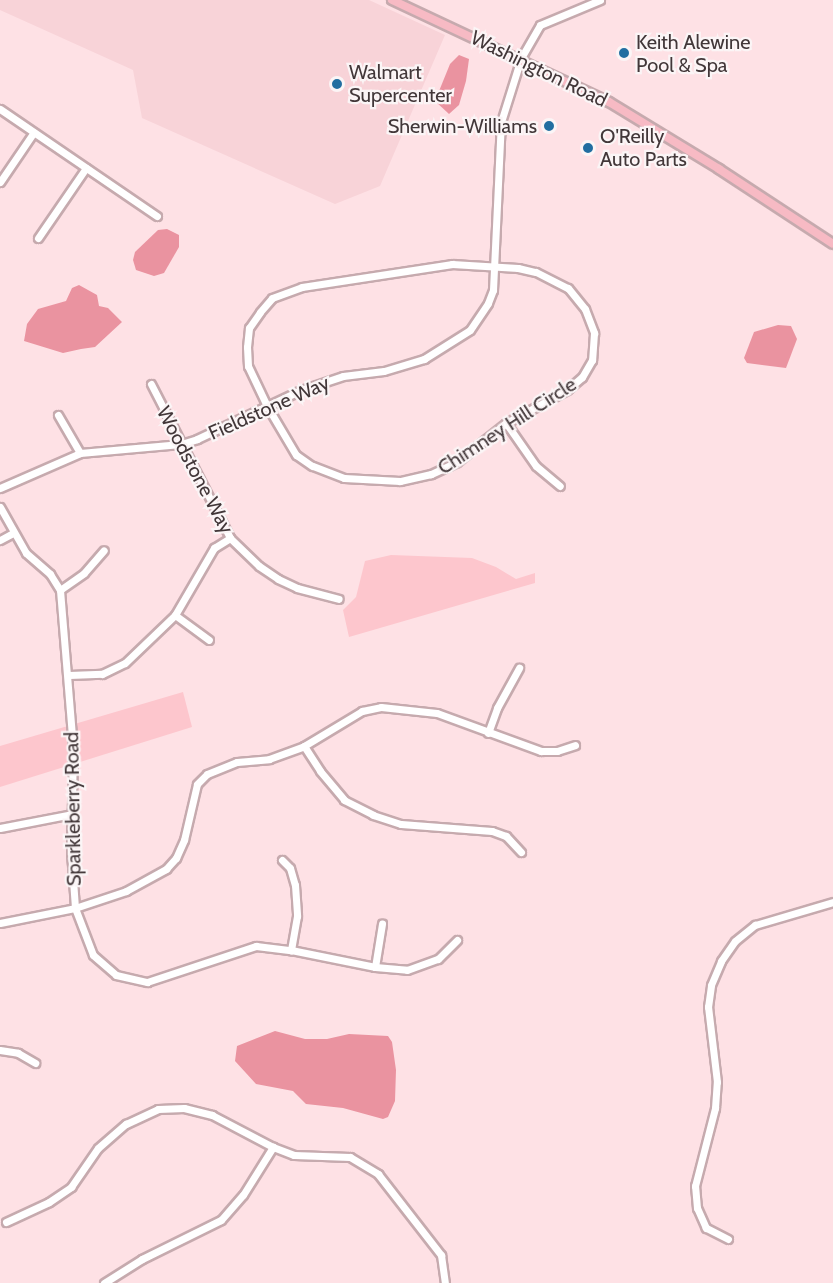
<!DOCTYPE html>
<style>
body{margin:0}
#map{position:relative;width:833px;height:1283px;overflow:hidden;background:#fee1e5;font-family:Cabin,sans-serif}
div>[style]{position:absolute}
.built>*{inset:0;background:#f8d3d8}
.green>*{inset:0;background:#fdc6cd}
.water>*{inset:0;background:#ea93a0}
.roads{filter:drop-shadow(2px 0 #c6aaae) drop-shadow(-2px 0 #c6aaae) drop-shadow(0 2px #c6aaae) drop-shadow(0 -2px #c6aaae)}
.minor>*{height:7px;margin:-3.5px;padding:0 3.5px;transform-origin:3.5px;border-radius:3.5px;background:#fff}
.major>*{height:8px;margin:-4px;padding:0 4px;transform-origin:4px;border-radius:4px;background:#f7bac4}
.dots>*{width:16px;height:16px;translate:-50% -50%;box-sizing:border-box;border:3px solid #fbf5f6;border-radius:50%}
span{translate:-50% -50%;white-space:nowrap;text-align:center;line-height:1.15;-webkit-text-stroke:4.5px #fbf5f6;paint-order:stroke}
.poi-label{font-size:20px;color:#423739}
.left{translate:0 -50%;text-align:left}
.right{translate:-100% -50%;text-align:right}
.street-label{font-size:20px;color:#423739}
</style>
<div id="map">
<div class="built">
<i style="clip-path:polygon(0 0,369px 0,445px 35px,380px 186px,335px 204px,142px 118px,133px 70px,0 10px)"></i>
</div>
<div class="green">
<i style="clip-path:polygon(391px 555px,472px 558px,496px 567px,516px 579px,535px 573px,535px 583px,349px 637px,343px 610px,356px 597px,365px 561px)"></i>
<i style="clip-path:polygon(183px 692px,192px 727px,0 787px,0 746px)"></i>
</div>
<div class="water">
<i style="clip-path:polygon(459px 55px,469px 59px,466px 81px,459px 105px,449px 114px,435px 101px,450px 64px)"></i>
<i style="clip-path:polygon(167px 229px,179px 235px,179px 247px,164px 273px,154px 276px,136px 270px,133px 260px,135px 252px,158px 230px)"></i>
<i style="clip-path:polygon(79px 285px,97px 295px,99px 306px,108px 308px,122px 322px,95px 347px,81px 349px,63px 353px,24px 341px,27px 324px,38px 309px,66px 301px,72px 288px)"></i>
<i style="clip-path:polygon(778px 325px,791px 326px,797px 339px,786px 368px,747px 363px,744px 358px,754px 332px)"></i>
<i style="clip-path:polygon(275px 1031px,305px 1039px,327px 1039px,349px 1034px,388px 1036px,392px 1042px,396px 1070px,395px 1101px,388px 1117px,383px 1119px,343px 1108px,306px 1104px,293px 1091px,256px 1084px,235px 1061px,237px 1046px)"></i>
</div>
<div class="roads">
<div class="minor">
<i style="left:0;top:109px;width:190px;rotate:34.3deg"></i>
<i style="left:0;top:182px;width:60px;rotate:-55.8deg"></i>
<i style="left:38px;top:238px;width:85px;rotate:-55.6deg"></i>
<i style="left:452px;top:264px;width:66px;rotate:3.5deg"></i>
<i style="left:518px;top:268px;width:18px;rotate:13deg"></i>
<i style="left:536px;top:272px;width:36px;rotate:27deg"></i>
<i style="left:568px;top:288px;width:27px;rotate:51deg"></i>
<i style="left:585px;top:309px;width:26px;rotate:69deg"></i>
<i style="left:594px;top:333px;width:27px;rotate:94deg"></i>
<i style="left:592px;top:360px;width:20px;rotate:120deg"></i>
<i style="left:582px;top:377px;width:20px;rotate:139deg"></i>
<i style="left:567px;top:390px;width:69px;rotate:151.6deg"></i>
<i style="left:506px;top:423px;width:63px;rotate:141.5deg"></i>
<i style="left:457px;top:462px;width:29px;rotate:155deg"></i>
<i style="left:431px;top:474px;width:32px;rotate:167deg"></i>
<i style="left:400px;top:481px;width:56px;rotate:-176.9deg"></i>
<i style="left:344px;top:478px;width:34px;rotate:-159deg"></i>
<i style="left:312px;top:466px;width:19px;rotate:-145deg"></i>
<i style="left:296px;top:455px;width:57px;rotate:-120.6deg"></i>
<i style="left:267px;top:406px;width:44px;rotate:-115.4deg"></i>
<i style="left:248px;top:366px;width:19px;rotate:-93deg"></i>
<i style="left:247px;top:347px;width:19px;rotate:-84deg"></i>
<i style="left:249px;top:328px;width:19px;rotate:-55deg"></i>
<i style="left:260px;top:312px;width:18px;rotate:-49deg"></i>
<i style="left:272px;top:298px;width:32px;rotate:-20deg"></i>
<i style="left:302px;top:287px;width:152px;rotate:-8.7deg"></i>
<i style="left:151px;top:384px;width:173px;rotate:62.8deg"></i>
<i style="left:230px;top:538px;width:40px;rotate:44deg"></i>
<i style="left:259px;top:566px;width:23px;rotate:34deg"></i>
<i style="left:278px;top:579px;width:21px;rotate:25deg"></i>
<i style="left:297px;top:588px;width:43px;rotate:14.7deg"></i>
<i style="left:58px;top:415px;width:44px;rotate:59.9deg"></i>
<i style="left:506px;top:423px;width:52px;rotate:55.1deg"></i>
<i style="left:536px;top:466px;width:31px;rotate:40deg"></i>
<i style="left:0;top:488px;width:87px;rotate:-23.6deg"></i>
<i style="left:80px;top:453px;width:101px;rotate:-5.1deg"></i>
<i style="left:181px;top:444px;width:17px;rotate:-17deg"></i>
<i style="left:197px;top:439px;width:115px;rotate:-25.2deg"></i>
<i style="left:301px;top:390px;width:44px;rotate:-18.4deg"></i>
<i style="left:343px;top:376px;width:41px;rotate:-7deg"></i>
<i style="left:384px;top:371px;width:42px;rotate:-16.7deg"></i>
<i style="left:424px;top:359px;width:54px;rotate:-32.2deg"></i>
<i style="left:470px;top:330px;width:32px;rotate:-56deg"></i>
<i style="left:488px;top:303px;width:14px;rotate:-69deg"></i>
<i style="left:493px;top:290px;width:168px;rotate:-87.3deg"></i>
<i style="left:501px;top:122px;width:67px;rotate:-72.6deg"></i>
<i style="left:521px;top:58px;width:38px;rotate:-60deg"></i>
<i style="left:540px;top:25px;width:65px;rotate:-22.6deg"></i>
<i style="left:0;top:507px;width:53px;rotate:60.5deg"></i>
<i style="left:26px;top:553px;width:32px;rotate:41deg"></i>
<i style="left:50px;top:574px;width:19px;rotate:58deg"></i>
<i style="left:60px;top:590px;width:159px;rotate:85.3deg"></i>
<i style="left:73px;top:748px;width:104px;rotate:91.1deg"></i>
<i style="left:71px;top:852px;width:56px;rotate:85.9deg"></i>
<i style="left:75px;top:908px;width:50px;rotate:69deg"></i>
<i style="left:93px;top:955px;width:30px;rotate:41deg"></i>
<i style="left:116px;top:975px;width:32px;rotate:13deg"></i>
<i style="left:147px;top:982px;width:115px;rotate:-18.3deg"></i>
<i style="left:256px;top:946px;width:35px;rotate:7deg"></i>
<i style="left:291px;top:950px;width:86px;rotate:11.4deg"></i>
<i style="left:375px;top:967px;width:32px;rotate:5deg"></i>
<i style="left:407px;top:970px;width:33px;rotate:-20deg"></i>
<i style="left:438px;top:959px;width:27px;rotate:-45deg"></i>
<i style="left:0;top:540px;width:15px;rotate:-28deg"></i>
<i style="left:60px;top:590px;width:29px;rotate:-35deg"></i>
<i style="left:84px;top:573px;width:30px;rotate:-49deg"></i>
<i style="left:175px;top:615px;width:42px;rotate:36.3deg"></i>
<i style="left:69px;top:675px;width:33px;rotate:-2deg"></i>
<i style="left:102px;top:674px;width:25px;rotate:-26deg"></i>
<i style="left:125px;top:663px;width:69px;rotate:-43.8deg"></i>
<i style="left:175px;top:615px;width:78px;rotate:-59.8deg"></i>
<i style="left:214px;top:548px;width:19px;rotate:-32deg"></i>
<i style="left:488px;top:733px;width:27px;rotate:-70deg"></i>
<i style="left:497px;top:708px;width:46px;rotate:-61.2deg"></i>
<i style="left:304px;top:746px;width:30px;rotate:57deg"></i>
<i style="left:320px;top:771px;width:38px;rotate:50deg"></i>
<i style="left:344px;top:800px;width:33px;rotate:27deg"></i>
<i style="left:373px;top:815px;width:29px;rotate:18deg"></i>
<i style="left:401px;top:824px;width:91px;rotate:4.4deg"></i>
<i style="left:492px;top:831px;width:15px;rotate:20deg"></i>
<i style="left:506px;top:836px;width:22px;rotate:47deg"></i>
<i style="left:0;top:828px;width:73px;rotate:-11deg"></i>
<i style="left:282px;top:860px;width:11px;rotate:45deg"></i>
<i style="left:290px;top:868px;width:18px;rotate:74deg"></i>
<i style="left:295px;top:885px;width:31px;rotate:86deg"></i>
<i style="left:297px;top:916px;width:35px;rotate:100deg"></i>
<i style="left:0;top:923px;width:76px;rotate:-11.3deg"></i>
<i style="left:75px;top:908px;width:54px;rotate:-18.4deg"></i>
<i style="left:126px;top:891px;width:46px;rotate:-28.8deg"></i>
<i style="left:166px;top:869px;width:15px;rotate:-48deg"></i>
<i style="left:176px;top:858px;width:20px;rotate:-66deg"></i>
<i style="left:184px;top:840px;width:57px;rotate:-76.9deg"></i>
<i style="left:197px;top:784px;width:14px;rotate:-45deg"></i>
<i style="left:207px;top:774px;width:32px;rotate:-22deg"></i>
<i style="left:237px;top:762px;width:32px;rotate:-5deg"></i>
<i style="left:269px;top:759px;width:37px;rotate:-20deg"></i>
<i style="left:304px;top:746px;width:68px;rotate:-31.1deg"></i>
<i style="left:362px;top:711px;width:19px;rotate:-12deg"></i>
<i style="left:381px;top:707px;width:56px;rotate:6.1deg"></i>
<i style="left:437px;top:713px;width:111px;rotate:20.1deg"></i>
<i style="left:541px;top:751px;width:16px"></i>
<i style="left:557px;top:751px;width:19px;rotate:-18deg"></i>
<i style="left:375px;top:967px;width:44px;rotate:-80.8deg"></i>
<i style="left:0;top:1050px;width:18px;rotate:9deg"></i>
<i style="left:18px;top:1053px;width:20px;rotate:30deg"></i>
<i style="left:6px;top:1222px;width:47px;rotate:-24.9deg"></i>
<i style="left:49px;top:1202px;width:27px;rotate:-34deg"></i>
<i style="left:71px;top:1187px;width:47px;rotate:-55.3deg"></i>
<i style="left:98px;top:1148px;width:37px;rotate:-41deg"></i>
<i style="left:126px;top:1124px;width:35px;rotate:-25deg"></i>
<i style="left:158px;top:1109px;width:26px;rotate:-2deg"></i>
<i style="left:184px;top:1108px;width:29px;rotate:14deg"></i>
<i style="left:212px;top:1115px;width:69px;rotate:27.7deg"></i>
<i style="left:273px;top:1147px;width:22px;rotate:21deg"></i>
<i style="left:294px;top:1155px;width:56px;rotate:2deg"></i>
<i style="left:350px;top:1157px;width:33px;rotate:31deg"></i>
<i style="left:378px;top:1174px;width:103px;rotate:52.1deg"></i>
<i style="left:441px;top:1255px;width:28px;rotate:82deg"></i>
<i style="left:728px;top:1239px;width:25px;rotate:-153deg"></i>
<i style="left:706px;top:1228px;width:22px;rotate:-114deg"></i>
<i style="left:697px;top:1208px;width:22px;rotate:-95deg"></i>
<i style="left:695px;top:1186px;width:81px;rotate:-75.6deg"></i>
<i style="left:715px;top:1108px;width:26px;rotate:-86deg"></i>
<i style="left:717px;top:1082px;width:76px;rotate:-96.8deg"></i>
<i style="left:708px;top:1007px;width:22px;rotate:-82deg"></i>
<i style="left:711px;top:985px;width:26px;rotate:-67deg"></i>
<i style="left:721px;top:961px;width:24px;rotate:-55deg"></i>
<i style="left:735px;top:941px;width:26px;rotate:-39deg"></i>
<i style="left:755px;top:925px;width:81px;rotate:-16.4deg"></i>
<i style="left:104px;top:1283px;width:45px;rotate:-32.3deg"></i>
<i style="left:142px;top:1259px;width:88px;rotate:-26.3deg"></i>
<i style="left:221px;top:1220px;width:33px;rotate:-49deg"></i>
<i style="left:243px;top:1195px;width:57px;rotate:-58deg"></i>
</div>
<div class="major">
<i style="left:392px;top:0;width:240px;rotate:25.2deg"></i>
<i style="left:609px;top:102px;width:129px;rotate:31.3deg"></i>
<i style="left:719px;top:169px;width:136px;rotate:33.3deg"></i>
</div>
</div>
<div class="dots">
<i style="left:624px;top:53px;background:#226ea1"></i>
<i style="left:337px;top:84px;background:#226ea1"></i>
<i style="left:549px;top:126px;background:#226ea1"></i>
<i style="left:588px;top:148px;background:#226ea1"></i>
</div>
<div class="poi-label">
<span class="left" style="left:636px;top:54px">Keith Alewine<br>Pool &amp; Spa</span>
<span class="left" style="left:349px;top:84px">Walmart<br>Supercenter</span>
<span class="right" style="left:537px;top:126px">Sherwin-Williams</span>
<span class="left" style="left:600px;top:148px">O'Reilly<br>Auto Parts</span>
</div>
<div class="street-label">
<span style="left:539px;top:69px;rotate:26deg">Washington Road</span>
<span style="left:269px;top:408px;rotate:-24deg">Fieldstone Way</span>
<span style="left:507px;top:426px;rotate:-33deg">Chimney Hill Circle</span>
<span style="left:195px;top:470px;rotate:62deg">Woodstone Way</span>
<span style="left:73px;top:809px;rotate:-91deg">Sparkleberry Road</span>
</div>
</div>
